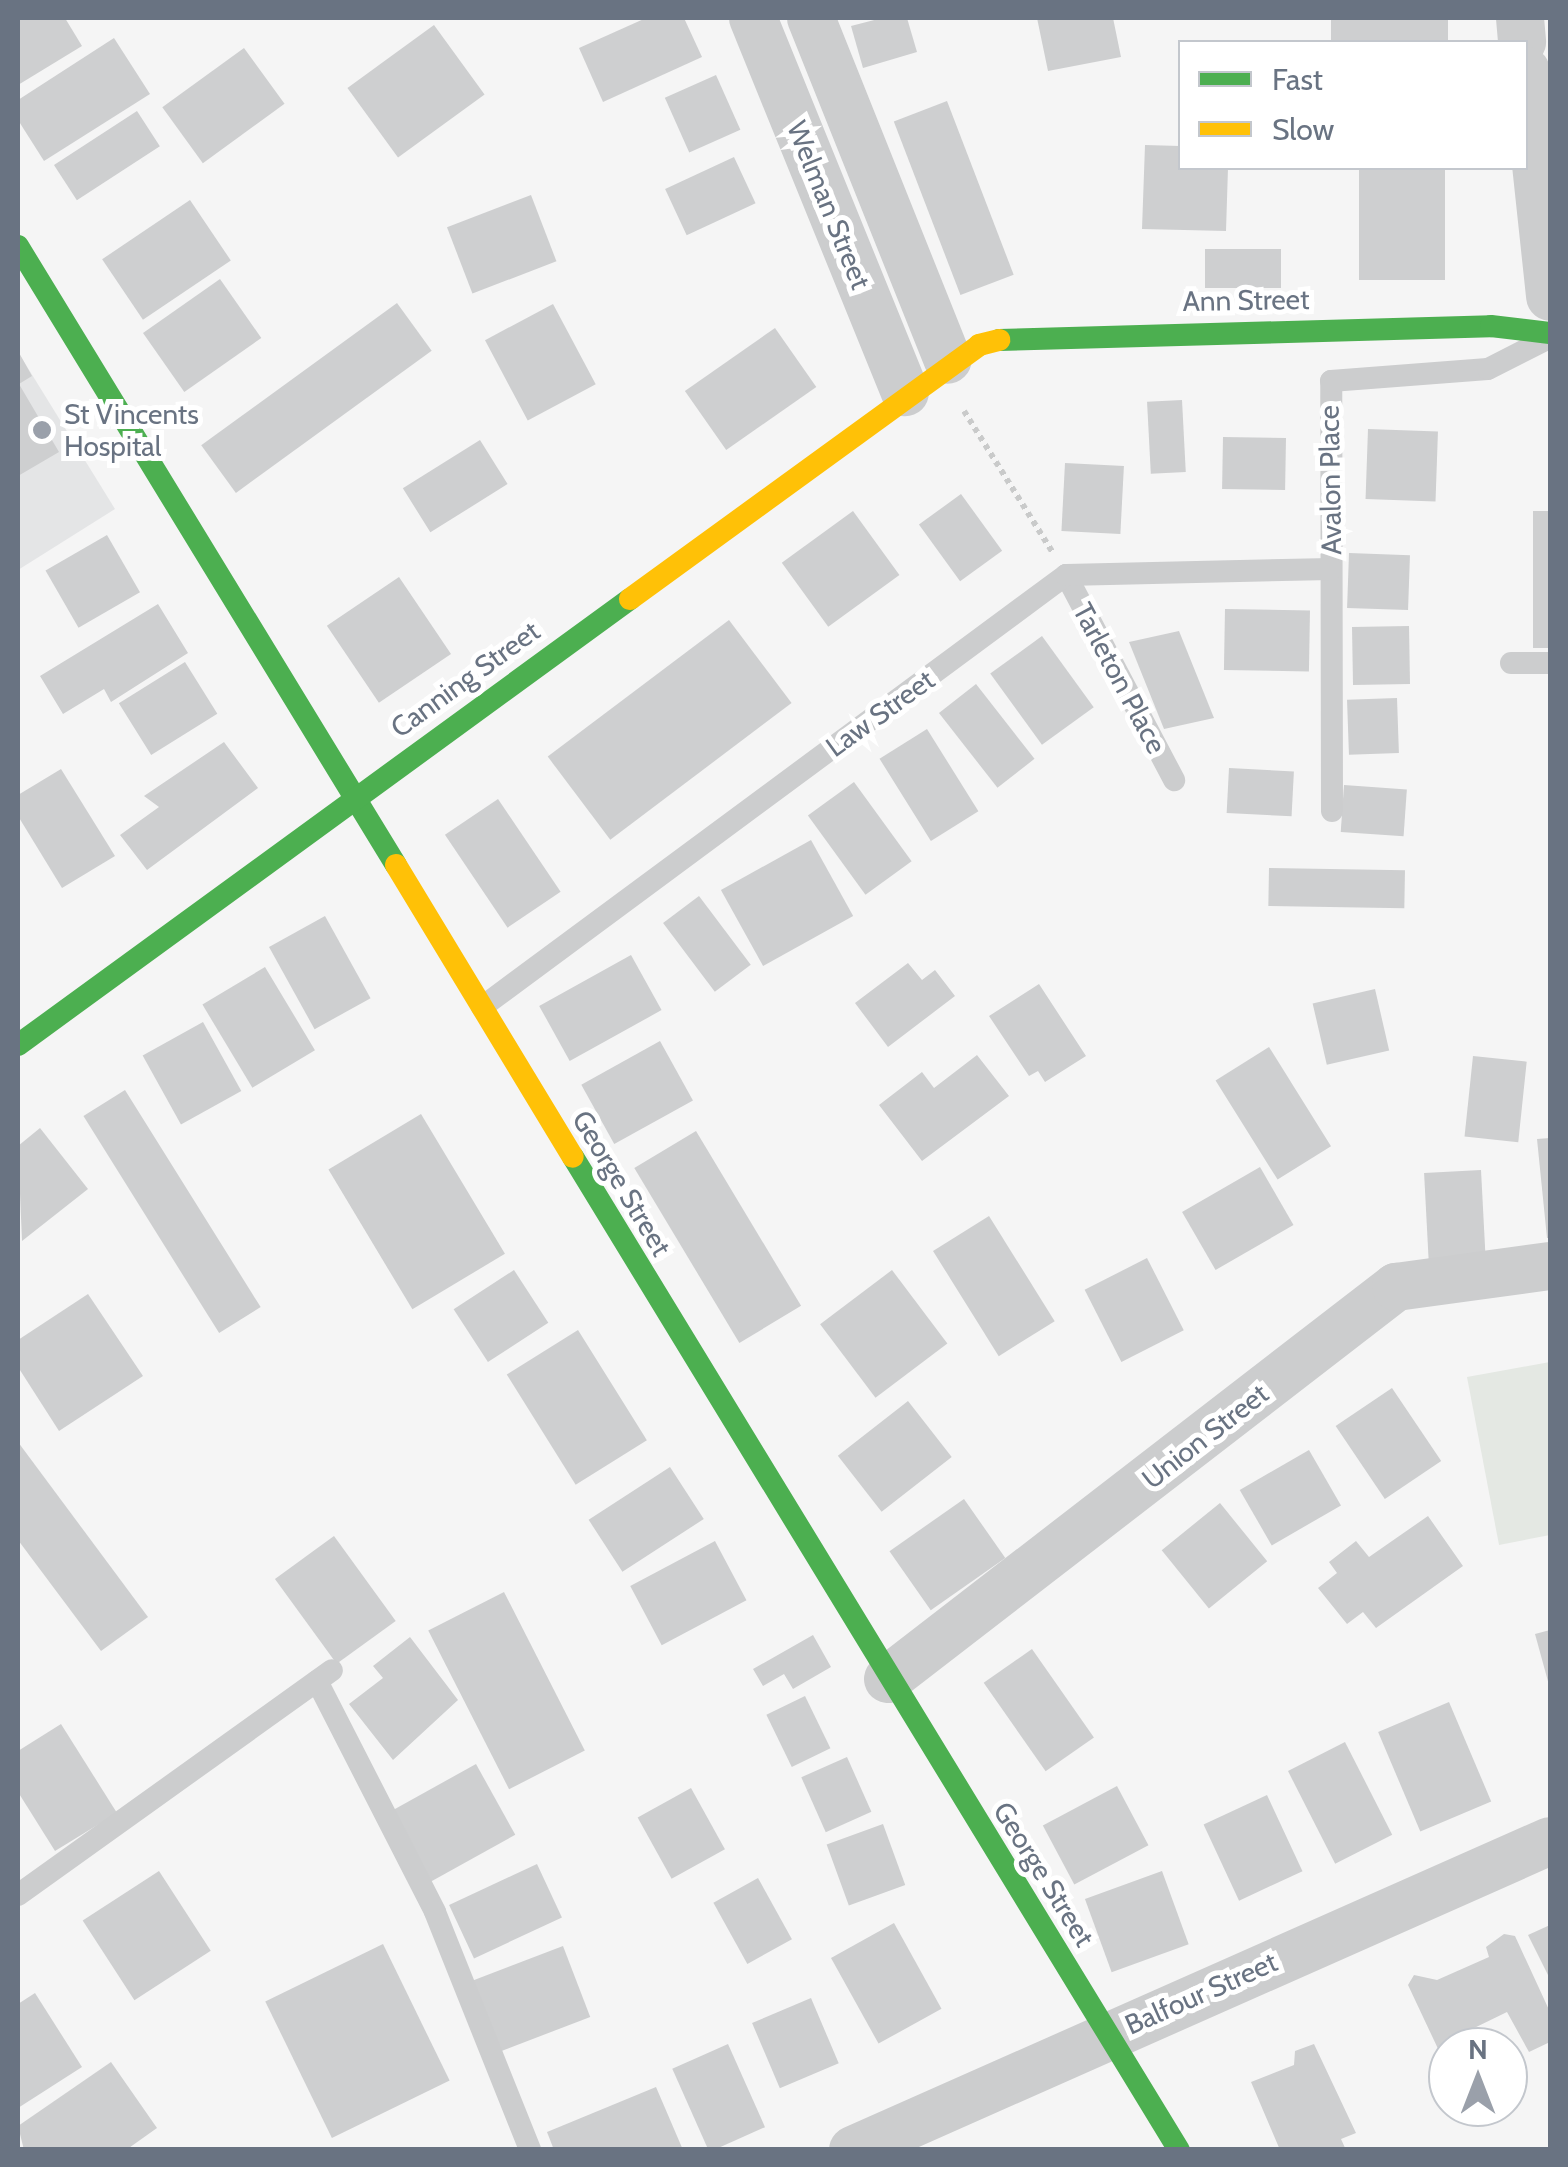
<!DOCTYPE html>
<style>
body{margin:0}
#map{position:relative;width:1568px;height:2167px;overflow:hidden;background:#f5f5f5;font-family:Cabin,sans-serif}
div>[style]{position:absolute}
.built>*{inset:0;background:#e4e5e6}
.green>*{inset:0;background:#e4e8e3}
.building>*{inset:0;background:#cecfd0;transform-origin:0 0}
.path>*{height:6px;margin-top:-3px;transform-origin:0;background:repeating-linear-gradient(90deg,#c9caca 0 5px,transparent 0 10px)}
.lane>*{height:22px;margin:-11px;padding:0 11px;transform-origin:11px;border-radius:11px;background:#cccdce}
.street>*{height:48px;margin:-24px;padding:0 24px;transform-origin:24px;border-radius:24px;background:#cccdce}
.fast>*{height:22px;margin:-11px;padding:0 11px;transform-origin:11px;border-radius:11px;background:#4caf50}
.slow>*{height:22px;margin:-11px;padding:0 11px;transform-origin:11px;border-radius:11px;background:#ffc107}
.dots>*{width:28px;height:28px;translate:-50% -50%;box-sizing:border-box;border:5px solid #fff;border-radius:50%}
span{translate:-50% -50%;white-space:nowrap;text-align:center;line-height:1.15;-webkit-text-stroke:10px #fff;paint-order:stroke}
.street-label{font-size:28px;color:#697382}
.poi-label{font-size:28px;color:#697382}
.left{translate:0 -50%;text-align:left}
.frame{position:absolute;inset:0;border:20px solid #697382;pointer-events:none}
.legend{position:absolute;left:1178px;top:40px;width:350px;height:130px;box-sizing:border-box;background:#fff;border:2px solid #c3c7cd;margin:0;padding:12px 18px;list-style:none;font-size:30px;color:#697382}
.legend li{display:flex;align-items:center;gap:20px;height:50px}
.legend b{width:50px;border:2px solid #c3c7cd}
.north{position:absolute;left:1428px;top:2027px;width:100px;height:100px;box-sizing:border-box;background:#fff;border:2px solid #c3c7cd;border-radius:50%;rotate:0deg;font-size:28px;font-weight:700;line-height:40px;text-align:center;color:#697382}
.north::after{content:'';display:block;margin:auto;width:35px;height:45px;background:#9aa0aa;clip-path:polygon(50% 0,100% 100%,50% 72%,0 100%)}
</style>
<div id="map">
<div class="built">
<i style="clip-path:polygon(18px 352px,115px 509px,18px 570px)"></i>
</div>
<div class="green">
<i style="clip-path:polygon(1550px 1362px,1550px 1535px,1499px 1545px,1467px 1377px)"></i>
</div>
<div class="building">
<i style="clip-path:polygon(18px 18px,65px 18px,82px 46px,18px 85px)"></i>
<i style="clip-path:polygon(646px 18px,684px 18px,702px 57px,603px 102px,579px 48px)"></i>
<i style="clip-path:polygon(882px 18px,907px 18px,917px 52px,863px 68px,851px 26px)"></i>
<i style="clip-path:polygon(1037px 18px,1113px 18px,1121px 57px,1048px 71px)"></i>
<i style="left:1331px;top:18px;width:117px;height:24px"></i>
<i style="left:434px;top:25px;width:86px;height:107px;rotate:54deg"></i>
<i style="clip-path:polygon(114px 38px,150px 94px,44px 161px,18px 120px,18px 100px)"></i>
<i style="left:244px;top:48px;width:69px;height:101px;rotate:54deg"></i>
<i style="left:716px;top:75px;width:60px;height:56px;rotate:66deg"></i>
<i style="left:947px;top:101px;width:186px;height:57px;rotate:69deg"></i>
<i style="left:137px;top:111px;width:42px;height:99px;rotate:57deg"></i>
<i style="clip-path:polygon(1145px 145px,1180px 146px,1180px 168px,1228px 168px,1226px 231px,1142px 229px)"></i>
<i style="left:734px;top:157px;width:51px;height:76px;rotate:65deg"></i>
<i style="left:1359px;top:168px;width:86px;height:112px"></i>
<i style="left:531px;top:195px;width:71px;height:90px;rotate:69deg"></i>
<i style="left:190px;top:200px;width:73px;height:106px;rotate:56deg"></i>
<i style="left:1205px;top:249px;width:76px;height:39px"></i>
<i style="left:220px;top:279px;width:72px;height:94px;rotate:55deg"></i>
<i style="left:397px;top:303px;width:59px;height:242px;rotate:54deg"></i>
<i style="left:553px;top:304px;width:91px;height:77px;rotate:62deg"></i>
<i style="left:775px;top:328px;width:72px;height:110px;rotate:55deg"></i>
<i style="clip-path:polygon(18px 351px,32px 376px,19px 384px,59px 452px,18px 476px)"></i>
<i style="left:1182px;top:400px;width:72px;height:35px;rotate:87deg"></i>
<i style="left:1368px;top:429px;width:70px;height:70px;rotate:2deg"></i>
<i style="left:1223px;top:437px;width:63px;height:52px;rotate:1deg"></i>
<i style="left:480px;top:440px;width:52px;height:91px;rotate:58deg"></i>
<i style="left:1065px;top:463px;width:59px;height:68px;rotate:3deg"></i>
<i style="left:961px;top:494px;width:70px;height:52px;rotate:54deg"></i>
<i style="left:853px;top:511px;width:79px;height:88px;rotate:54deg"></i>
<i style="left:1533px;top:511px;width:17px;height:137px"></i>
<i style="left:107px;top:535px;width:66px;height:71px;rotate:60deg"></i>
<i style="left:1349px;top:553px;width:61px;height:55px;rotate:2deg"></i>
<i style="left:399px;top:577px;width:93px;height:87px;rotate:56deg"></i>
<i style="clip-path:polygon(158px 604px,188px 653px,111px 702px,104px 689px,63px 714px,40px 676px)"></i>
<i style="left:1225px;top:609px;width:85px;height:61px;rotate:1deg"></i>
<i style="left:729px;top:620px;width:104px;height:227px;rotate:53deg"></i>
<i style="left:1409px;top:626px;width:58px;height:57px;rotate:89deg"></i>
<i style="clip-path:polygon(1179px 631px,1214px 718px,1164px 729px,1129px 642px)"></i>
<i style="left:1042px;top:636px;width:88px;height:64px;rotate:54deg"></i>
<i style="left:185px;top:662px;width:61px;height:78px;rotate:58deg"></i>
<i style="left:976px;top:684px;width:95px;height:47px;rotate:52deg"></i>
<i style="left:1397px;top:698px;width:55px;height:50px;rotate:88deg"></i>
<i style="left:927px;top:729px;width:97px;height:56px;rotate:58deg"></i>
<i style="clip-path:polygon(224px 742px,258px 788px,147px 870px,120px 835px,159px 807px,144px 796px)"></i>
<i style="left:1229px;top:768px;width:65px;height:45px;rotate:3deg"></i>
<i style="clip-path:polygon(61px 769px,115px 856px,62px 888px,18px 816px,18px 795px)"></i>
<i style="left:854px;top:782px;width:98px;height:57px;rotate:54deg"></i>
<i style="left:1344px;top:785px;width:63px;height:47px;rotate:4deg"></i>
<i style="left:498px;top:799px;width:112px;height:64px;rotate:56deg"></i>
<i style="left:811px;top:840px;width:87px;height:103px;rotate:61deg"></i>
<i style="left:1269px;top:868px;width:136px;height:38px;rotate:1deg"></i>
<i style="left:699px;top:896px;width:86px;height:45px;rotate:53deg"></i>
<i style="left:325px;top:916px;width:94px;height:64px;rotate:61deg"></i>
<i style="left:631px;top:955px;width:63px;height:105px;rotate:61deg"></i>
<i style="clip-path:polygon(908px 963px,922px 980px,935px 970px,955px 996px,888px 1047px,855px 1003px)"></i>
<i style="left:265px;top:967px;width:97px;height:73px;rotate:59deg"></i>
<i style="clip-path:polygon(1039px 984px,1086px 1056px,1045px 1082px,1038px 1071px,1029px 1076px,989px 1016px)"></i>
<i style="left:1375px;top:989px;width:63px;height:64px;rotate:77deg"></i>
<i style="left:203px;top:1022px;width:79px;height:69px;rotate:61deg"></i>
<i style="left:660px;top:1041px;width:68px;height:90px;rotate:61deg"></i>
<i style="left:1269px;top:1047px;width:117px;height:63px;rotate:58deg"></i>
<i style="clip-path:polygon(977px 1055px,1009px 1096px,922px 1161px,879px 1105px,922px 1072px,934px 1088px)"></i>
<i style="left:1473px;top:1056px;width:54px;height:81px;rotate:6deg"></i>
<i style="left:125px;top:1090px;width:256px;height:49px;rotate:58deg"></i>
<i style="left:421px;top:1114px;width:163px;height:108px;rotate:59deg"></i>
<i style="clip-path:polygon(40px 1128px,88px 1189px,22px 1241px,18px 1146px)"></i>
<i style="left:696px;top:1131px;width:204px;height:72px;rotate:59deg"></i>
<i style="clip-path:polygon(1550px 1138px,1550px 1238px,1547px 1238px,1537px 1139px)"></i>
<i style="left:1260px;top:1167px;width:67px;height:90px;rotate:60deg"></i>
<i style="left:1481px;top:1170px;width:87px;height:57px;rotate:87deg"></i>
<i style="left:989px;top:1216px;width:124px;height:66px;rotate:58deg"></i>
<i style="left:1147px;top:1258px;width:81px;height:70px;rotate:63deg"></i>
<i style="left:514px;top:1270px;width:63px;height:72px;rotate:57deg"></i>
<i style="left:892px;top:1270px;width:92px;height:90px;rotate:53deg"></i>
<i style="clip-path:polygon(88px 1294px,143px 1376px,59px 1431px,18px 1367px,18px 1340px)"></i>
<i style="left:578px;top:1330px;width:130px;height:84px;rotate:58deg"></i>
<i style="left:1392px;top:1388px;width:88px;height:68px;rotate:56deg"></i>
<i style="left:908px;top:1401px;width:71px;height:89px;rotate:52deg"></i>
<i style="clip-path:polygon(18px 1442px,148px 1617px,101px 1651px,18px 1540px)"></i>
<i style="left:1309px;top:1450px;width:64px;height:80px;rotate:60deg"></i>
<i style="left:670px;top:1467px;width:62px;height:97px;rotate:57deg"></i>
<i style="left:964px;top:1499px;width:72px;height:91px;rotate:55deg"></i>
<i style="left:1220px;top:1503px;width:75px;height:75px;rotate:51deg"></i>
<i style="clip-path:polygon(1428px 1516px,1463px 1566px,1376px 1628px,1363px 1612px,1347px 1624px,1318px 1588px,1337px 1573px,1329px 1562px,1356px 1541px,1369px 1557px)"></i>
<i style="left:334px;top:1536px;width:105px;height:73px;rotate:54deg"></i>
<i style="left:715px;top:1541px;width:67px;height:96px;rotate:62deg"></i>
<i style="left:504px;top:1592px;width:178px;height:85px;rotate:63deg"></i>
<i style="clip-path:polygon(1550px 1630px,1550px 1685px,1549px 1685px,1535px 1634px)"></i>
<i style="clip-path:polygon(813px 1635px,831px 1667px,793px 1689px,784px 1674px,763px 1686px,753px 1669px)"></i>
<i style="clip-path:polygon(410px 1637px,458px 1700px,393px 1760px,349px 1704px,383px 1678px,373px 1666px)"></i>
<i style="left:1032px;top:1649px;width:108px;height:59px;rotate:55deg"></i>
<i style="left:805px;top:1696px;width:58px;height:43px;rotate:64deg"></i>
<i style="left:1449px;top:1702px;width:108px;height:77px;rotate:67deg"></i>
<i style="clip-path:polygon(61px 1724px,117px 1813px,55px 1851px,18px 1792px,18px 1751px)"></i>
<i style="left:1345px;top:1742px;width:104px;height:64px;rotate:63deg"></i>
<i style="left:847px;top:1757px;width:60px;height:50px;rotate:66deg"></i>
<i style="left:476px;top:1764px;width:81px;height:104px;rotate:61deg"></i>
<i style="left:1117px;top:1786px;width:67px;height:84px;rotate:62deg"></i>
<i style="left:691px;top:1788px;width:70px;height:61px;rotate:61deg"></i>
<i style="left:1267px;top:1795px;width:84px;height:70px;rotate:65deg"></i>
<i style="left:883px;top:1824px;width:65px;height:60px;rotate:70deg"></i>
<i style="left:537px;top:1864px;width:59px;height:97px;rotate:65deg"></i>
<i style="left:159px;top:1871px;width:95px;height:91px;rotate:57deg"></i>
<i style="left:1162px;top:1871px;width:78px;height:82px;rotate:70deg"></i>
<i style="left:758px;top:1878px;width:70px;height:51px;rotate:61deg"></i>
<i style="left:894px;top:1923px;width:98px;height:72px;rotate:61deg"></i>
<i style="clip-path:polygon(1550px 1925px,1550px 1979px,1528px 1935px)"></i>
<i style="clip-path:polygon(1504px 1934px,1515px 1936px,1550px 2012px,1550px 2042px,1529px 2052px,1507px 2012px,1468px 2031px,1475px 2047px,1448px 2047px,1448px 2070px,1408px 1985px,1414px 1975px,1437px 1980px,1489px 1957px,1486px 1947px)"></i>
<i style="left:383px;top:1944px;width:152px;height:131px;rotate:64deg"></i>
<i style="left:563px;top:1946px;width:76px;height:100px;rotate:69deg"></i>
<i style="clip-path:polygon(35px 1993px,82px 2067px,18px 2108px,18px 2004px)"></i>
<i style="left:811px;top:1998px;width:71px;height:64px;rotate:67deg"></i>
<i style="left:728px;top:2044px;width:91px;height:61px;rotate:66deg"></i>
<i style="clip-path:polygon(1314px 2044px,1356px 2133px,1341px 2139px,1346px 2150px,1280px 2150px,1251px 2082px,1294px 2065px,1295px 2051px)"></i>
<i style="clip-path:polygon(111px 2062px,157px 2128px,126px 2150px,24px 2150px,18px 2126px)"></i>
<i style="clip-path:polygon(656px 2087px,683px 2150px,554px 2150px,547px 2132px)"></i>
</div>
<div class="path">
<i style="left:964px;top:411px;width:168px;rotate:57.9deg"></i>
</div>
<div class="lane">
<i style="left:1066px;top:575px;width:232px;rotate:62.2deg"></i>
<i style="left:1511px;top:663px;width:39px"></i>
<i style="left:1332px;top:811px;width:430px;rotate:-90.1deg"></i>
<i style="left:1331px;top:381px;width:157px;rotate:-4.4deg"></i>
<i style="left:1488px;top:369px;width:62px;rotate:-27deg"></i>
<i style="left:482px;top:1007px;width:726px;rotate:-36.49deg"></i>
<i style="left:1066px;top:575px;width:265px;rotate:-1.3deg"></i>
<i style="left:317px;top:1681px;width:259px;rotate:62.9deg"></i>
<i style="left:435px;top:1912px;width:256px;rotate:68.2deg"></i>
<i style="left:18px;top:1895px;width:386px;rotate:-35.6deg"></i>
</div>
<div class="street">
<i style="left:753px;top:18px;width:404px;rotate:67.9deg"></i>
<i style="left:811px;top:18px;width:368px;rotate:68.2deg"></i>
<i style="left:1520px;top:18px;width:24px;rotate:85deg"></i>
<i style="left:1526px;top:71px;width:227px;rotate:83.9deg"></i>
<i style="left:888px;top:1679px;width:642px;rotate:-37.66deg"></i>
<i style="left:1396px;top:1287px;width:155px;rotate:-7.8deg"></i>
<i style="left:853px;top:2150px;width:762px;rotate:-23.91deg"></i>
</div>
<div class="fast">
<i style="left:18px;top:246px;width:725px;rotate:58.59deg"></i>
<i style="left:999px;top:340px;width:492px;rotate:-1.6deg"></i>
<i style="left:1491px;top:326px;width:59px;rotate:6.8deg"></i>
<i style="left:18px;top:1045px;width:757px;rotate:-36.08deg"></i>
<i style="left:573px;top:1157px;width:1163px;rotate:58.61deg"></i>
</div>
<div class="slow">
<i style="left:630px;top:599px;width:432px;rotate:-36deg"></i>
<i style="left:979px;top:345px;width:21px;rotate:-14deg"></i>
<i style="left:396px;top:865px;width:341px;rotate:58.8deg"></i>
</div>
<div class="dots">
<i style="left:42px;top:430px;background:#9aa0aa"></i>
</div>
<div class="street-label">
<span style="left:829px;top:205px;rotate:68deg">Welman Street</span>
<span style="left:1246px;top:300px;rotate:-1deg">Ann Street</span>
<span style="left:1330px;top:480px;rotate:-91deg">Avalon Place</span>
<span style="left:1120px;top:678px;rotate:62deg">Tarleton Place</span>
<span style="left:465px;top:679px;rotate:-36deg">Canning Street</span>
<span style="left:880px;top:713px;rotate:-36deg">Law Street</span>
<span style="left:622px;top:1183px;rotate:59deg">George Street</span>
<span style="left:1205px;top:1436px;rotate:-38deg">Union Street</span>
<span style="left:1044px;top:1874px;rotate:58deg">George Street</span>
<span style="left:1201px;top:1993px;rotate:-24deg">Balfour Street</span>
</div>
<div class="poi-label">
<span class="left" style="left:64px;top:430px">St Vincents<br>Hospital</span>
</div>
<div class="frame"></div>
<ul class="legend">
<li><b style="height:12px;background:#4caf50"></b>Fast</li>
<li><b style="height:12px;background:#ffc107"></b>Slow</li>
</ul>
<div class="north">N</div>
</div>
